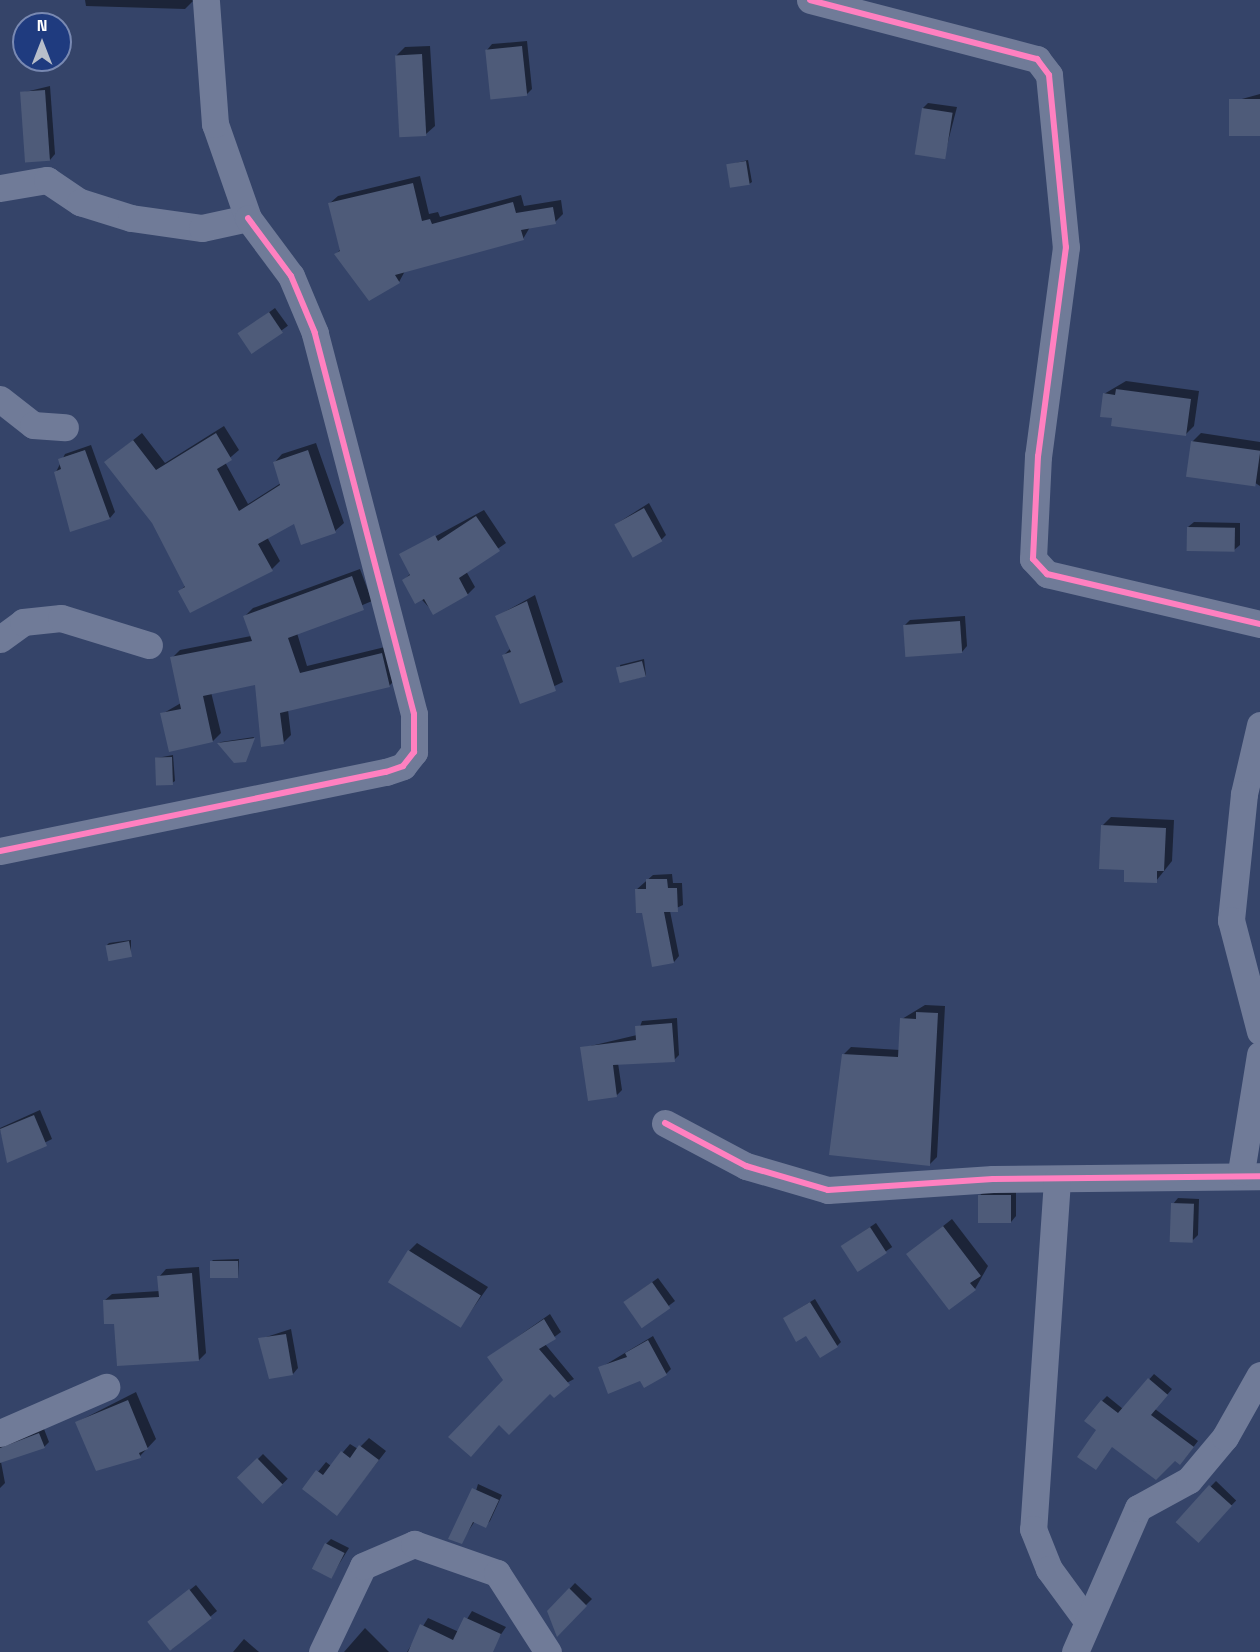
<!DOCTYPE html>
<style>
body{margin:0}
#map{position:relative;width:1260px;height:1652px;overflow:hidden;background:#354469;font-family:"Space Grotesk",sans-serif}
div>[style]{position:absolute}
.shadow>*{inset:0;background:#0007;transform-origin:0 0}
.building>*{inset:0;background:#4e5b79;transform-origin:0 0}
.minor>*{height:27px;margin:-13.5px;padding:0 13.5px;transform-origin:13.5px;border-radius:13.5px;background:#707b98}
.cycleway>*{height:6px;margin:-3px;padding:0 3px;transform-origin:3px;border-radius:3px;background:#ff80c0}
span{translate:-50% -50%;white-space:nowrap;text-align:center;line-height:1.15;-webkit-text-stroke:4.5px #1f3b7f;paint-order:stroke}
.north{position:absolute;left:12px;top:12px;width:60px;height:60px;box-sizing:border-box;background:#1f3b7f;border:2px solid #7989b2;border-radius:50%;rotate:0deg;font-size:16px;font-weight:700;line-height:24px;text-align:center;color:#fff}
.north::after{content:'';display:block;margin:auto;width:21px;height:27px;background:#b8beca;clip-path:polygon(50% 0,100% 100%,50% 72%,0 100%)}
</style>
<div id="map">
<div class="shadow">
<i style="clip-path:polygon(85px 0,192px 0,193px 1px,185px 9px,86px 6px)"></i>
<i style="clip-path:polygon(527px 41px,532px 89px,526px 95px,487px 50px,492px 44px)"></i>
<i style="clip-path:polygon(430px 46px,435px 126px,426px 134px,396px 56px,405px 47px)"></i>
<i style="clip-path:polygon(50px 86px,55px 154px,50px 160px,21px 93px)"></i>
<i style="clip-path:polygon(1260px 94px,1260px 134px,1231px 102px)"></i>
<i style="clip-path:polygon(928px 103px,957px 107px,944px 157px,923px 108px)"></i>
<i style="clip-path:polygon(748px 160px,752px 182px,749px 184px,728px 165px)"></i>
<i style="clip-path:polygon(420px 176px,429px 214px,438px 212px,440px 217px,521px 195px,524px 206px,561px 200px,563px 214px,555px 222px,530px 227px,523px 239px,405px 271px,399px 282px,336px 254px,341px 249px,330px 203px,338px 196px)"></i>
<i style="left:275px;top:308px;width:22px;height:44px;rotate:54deg"></i>
<i style="clip-path:polygon(1126px 381px,1199px 391px,1194px 426px,1186px 434px,1114px 417px,1104px 394px)"></i>
<i style="clip-path:polygon(224px 426px,239px 450px,225px 462px,248px 504px,281px 483px,274px 463px,282px 454px,316px 443px,344px 523px,335px 531px,295px 522px,267px 537px,280px 561px,272px 569px,190px 611px,180px 591px,186px 585px,153px 522px,106px 462px,142px 433px,165px 463px)"></i>
<i style="clip-path:polygon(1201px 433px,1260px 442px,1260px 486px,1192px 442px)"></i>
<i style="clip-path:polygon(91px 445px,115px 512px,110px 518px,56px 472px,65px 454px)"></i>
<i style="clip-path:polygon(649px 503px,666px 535px,661px 540px,616px 524px)"></i>
<i style="clip-path:polygon(484px 510px,506px 543px,466px 571px,475px 587px,468px 594px,434px 613px,404px 580px,411px 573px,401px 555px)"></i>
<i style="clip-path:polygon(1194px 522px,1240px 523px,1240px 545px,1234px 550px,1188px 527px)"></i>
<i style="clip-path:polygon(360px 569px,372px 601px,297px 633px,307px 666px,389px 646px,397px 678px,389px 686px,288px 710px,291px 735px,283px 743px,256px 684px,211px 692px,221px 733px,213px 741px,162px 714px,181px 703px,172px 658px,180px 650px,251px 636px,245px 616px,253px 608px)"></i>
<i style="clip-path:polygon(535px 595px,563px 682px,521px 702px,503px 656px,511px 648px,497px 616px)"></i>
<i style="clip-path:polygon(965px 616px,967px 646px,962px 652px,904px 626px,910px 620px)"></i>
<i style="clip-path:polygon(644px 659px,646px 676px,622px 682px,620px 665px)"></i>
<i style="clip-path:polygon(254px 737px,245px 760px,219px 743px,221px 742px)"></i>
<i style="clip-path:polygon(173px 755px,175px 781px,172px 783px,157px 758px)"></i>
<i style="clip-path:polygon(1111px 817px,1174px 820px,1172px 861px,1156px 881px,1126px 868px,1102px 826px)"></i>
<i style="clip-path:polygon(672px 874px,673px 883px,682px 883px,683px 905px,670px 911px,679px 956px,674px 962px,636px 890px,653px 875px)"></i>
<i style="clip-path:polygon(131px 940px,131px 956px,107px 945px,109px 943px)"></i>
<i style="clip-path:polygon(925px 1005px,945px 1006px,937px 1157px,929px 1165px,844px 1054px,851px 1047px,900px 1050px,902px 1019px)"></i>
<i style="clip-path:polygon(677px 1018px,679px 1055px,674px 1060px,618px 1063px,622px 1090px,617px 1095px,582px 1048px,637px 1035px,642px 1021px)"></i>
<i style="clip-path:polygon(40px 1110px,52px 1139px,8px 1161px,0 1128px)"></i>
<i style="clip-path:polygon(1016px 1190px,1016px 1216px,1011px 1222px,979px 1196px,985px 1191px)"></i>
<i style="clip-path:polygon(1178px 1198px,1199px 1199px,1198px 1235px,1193px 1240px,1173px 1204px)"></i>
<i style="clip-path:polygon(952px 1219px,988px 1266px,975px 1289px,908px 1254px)"></i>
<i style="left:876px;top:1223px;width:29px;height:41px;rotate:56deg"></i>
<i style="clip-path:polygon(417px 1243px,488px 1287px,461px 1325px,409px 1251px)"></i>
<i style="clip-path:polygon(239px 1259px,238px 1277px,211px 1262px,213px 1260px)"></i>
<i style="clip-path:polygon(199px 1267px,206px 1353px,199px 1360px,116px 1322px,104px 1301px,112px 1294px,160px 1291px,159px 1277px,166px 1269px)"></i>
<i style="clip-path:polygon(658px 1278px,675px 1301px,642px 1326px,631px 1297px)"></i>
<i style="clip-path:polygon(815px 1299px,841px 1342px,837px 1346px,784px 1318px)"></i>
<i style="clip-path:polygon(550px 1314px,561px 1332px,545px 1344px,574px 1379px,550px 1392px,505px 1381px,489px 1357px)"></i>
<i style="clip-path:polygon(291px 1329px,298px 1368px,293px 1374px,260px 1339px)"></i>
<i style="clip-path:polygon(653px 1336px,671px 1369px,666px 1374px,641px 1379px,600px 1368px)"></i>
<i style="clip-path:polygon(1154px 1374px,1172px 1389px,1155px 1409px,1198px 1441px,1185px 1458px,1174px 1459px,1112px 1446px,1096px 1468px,1102px 1401px,1107px 1396px,1123px 1409px)"></i>
<i style="clip-path:polygon(136px 1392px,156px 1439px,140px 1456px,77px 1422px)"></i>
<i style="clip-path:polygon(44px 1429px,49px 1442px,44px 1447px,1px 1462px,5px 1483px,0 1488px,0 1442px)"></i>
<i style="clip-path:polygon(369px 1438px,386px 1451px,337px 1514px,304px 1489px,326px 1462px,331px 1466px,350px 1444px,358px 1449px)"></i>
<i style="left:263px;top:1454px;width:35px;height:33px;rotate:45deg"></i>
<i style="left:1216px;top:1481px;width:28px;height:56px;rotate:44deg"></i>
<i style="clip-path:polygon(478px 1484px,502px 1495px,490px 1521px,485px 1526px,475px 1521px,461px 1542px)"></i>
<i style="clip-path:polygon(331px 1539px,349px 1548px,331px 1577px,326px 1544px)"></i>
<i style="clip-path:polygon(575px 1583px,592px 1599px,557px 1634px,549px 1611px)"></i>
<i style="clip-path:polygon(196px 1585px,217px 1611px,172px 1649px,156px 1617px)"></i>
<i style="clip-path:polygon(472px 1611px,506px 1627px,489px 1652px,407px 1652px,428px 1618px,459px 1632px)"></i>
<i style="clip-path:polygon(365px 1628px,389px 1652px,344px 1652px)"></i>
<i style="clip-path:polygon(244px 1639px,259px 1652px,233px 1652px)"></i>
</div>
<div class="building">
<i style="left:522px;top:46px;width:50px;height:37px;rotate:84deg"></i>
<i style="left:422px;top:54px;width:82px;height:27px;rotate:87deg"></i>
<i style="left:45px;top:90px;width:71px;height:25px;rotate:86deg"></i>
<i style="left:1260px;top:99px;width:37px;height:31px;rotate:90deg"></i>
<i style="left:922px;top:108px;width:31px;height:47px;rotate:9deg"></i>
<i style="left:746px;top:161px;width:24px;height:20px;rotate:81deg"></i>
<i style="clip-path:polygon(413px 183px,422px 221px,430px 219px,432px 224px,513px 202px,516px 213px,553px 207px,556px 224px,521px 230px,524px 240px,395px 275px,400px 283px,369px 301px,334px 254px,340px 251px,328px 203px)"></i>
<i style="left:269px;top:312px;width:25px;height:38px;rotate:56deg"></i>
<i style="clip-path:polygon(1116px 389px,1191px 399px,1186px 436px,1111px 426px,1112px 418px,1100px 417px,1103px 393px,1115px 395px)"></i>
<i style="clip-path:polygon(216px 433px,232px 460px,217px 469px,239px 511px,280px 485px,273px 462px,308px 450px,336px 533px,301px 545px,294px 524px,258px 544px,273px 571px,190px 613px,178px 591px,185px 587px,152px 523px,104px 462px,133px 440px,156px 470px)"></i>
<i style="left:1191px;top:441px;width:70px;height:36px;rotate:8deg"></i>
<i style="clip-path:polygon(85px 450px,110px 519px,70px 532px,54px 472px,61px 469px,58px 459px)"></i>
<i style="left:644px;top:508px;width:38px;height:34px;rotate:61deg"></i>
<i style="clip-path:polygon(476px 516px,500px 551px,459px 578px,468px 595px,433px 615px,424px 599px,415px 604px,402px 580px,410px 575px,399px 554px,435px 535px,438px 541px)"></i>
<i style="left:1187px;top:527px;width:48px;height:24px;rotate:1deg"></i>
<i style="clip-path:polygon(352px 576px,364px 610px,288px 638px,300px 673px,382px 653px,390px 687px,280px 713px,284px 744px,261px 747px,255px 685px,203px 696px,213px 742px,169px 752px,160px 713px,181px 709px,170px 657px,252px 641px,243px 616px)"></i>
<i style="clip-path:polygon(527px 601px,556px 691px,520px 704px,502px 655px,511px 652px,495px 616px)"></i>
<i style="left:960px;top:621px;width:32px;height:57px;rotate:86deg"></i>
<i style="left:642px;top:661px;width:16px;height:27px;rotate:76deg"></i>
<i style="clip-path:polygon(255px 738px,246px 762px,234px 763px,217px 743px)"></i>
<i style="left:172px;top:757px;width:28px;height:17px;rotate:88deg"></i>
<i style="clip-path:polygon(1101px 825px,1166px 828px,1164px 871px,1157px 871px,1157px 883px,1124px 882px,1124px 870px,1099px 869px)"></i>
<i style="clip-path:polygon(646px 879px,667px 879px,668px 888px,677px 888px,678px 912px,664px 912px,674px 963px,652px 967px,642px 913px,636px 913px,635px 889px,646px 889px)"></i>
<i style="left:129px;top:941px;width:16px;height:24px;rotate:79deg"></i>
<i style="clip-path:polygon(916px 1012px,938px 1013px,930px 1166px,829px 1155px,842px 1054px,898px 1057px,900px 1018px,916px 1019px)"></i>
<i style="clip-path:polygon(672px 1023px,675px 1062px,613px 1065px,617px 1097px,588px 1101px,580px 1047px,636px 1040px,635px 1026px)"></i>
<i style="clip-path:polygon(34px 1115px,47px 1146px,7px 1163px,0 1129px)"></i>
<i style="left:1011px;top:1195px;width:28px;height:33px;rotate:90deg"></i>
<i style="left:1171px;top:1203px;width:23px;height:39px;rotate:2deg"></i>
<i style="clip-path:polygon(943px 1226px,981px 1276px,970px 1283px,976px 1290px,949px 1310px,906px 1254px)"></i>
<i style="left:870px;top:1227px;width:31px;height:35px;rotate:57deg"></i>
<i style="left:408px;top:1250px;width:86px;height:38px;rotate:32deg"></i>
<i style="left:238px;top:1261px;width:17px;height:28px;rotate:90deg"></i>
<i style="clip-path:polygon(192px 1273px,199px 1361px,117px 1366px,114px 1324px,104px 1324px,103px 1300px,159px 1297px,157px 1276px)"></i>
<i style="left:652px;top:1282px;width:32px;height:35px;rotate:55deg"></i>
<i style="clip-path:polygon(810px 1302px,838px 1347px,820px 1358px,806px 1336px,796px 1342px,783px 1318px)"></i>
<i style="clip-path:polygon(544px 1319px,556px 1339px,539px 1349px,570px 1385px,554px 1398px,550px 1394px,509px 1435px,499px 1425px,471px 1457px,448px 1437px,503px 1380px,487px 1357px)"></i>
<i style="clip-path:polygon(286px 1334px,293px 1375px,269px 1379px,258px 1338px)"></i>
<i style="clip-path:polygon(648px 1340px,667px 1375px,644px 1388px,640px 1381px,608px 1394px,598px 1367px,627px 1357px,625px 1353px)"></i>
<i style="clip-path:polygon(1148px 1378px,1168px 1395px,1151px 1415px,1194px 1447px,1180px 1465px,1175px 1461px,1156px 1480px,1112px 1447px,1096px 1470px,1077px 1457px,1096px 1430px,1084px 1421px,1101px 1400px,1118px 1413px)"></i>
<i style="clip-path:polygon(128px 1400px,148px 1449px,139px 1453px,141px 1458px,96px 1471px,75px 1422px)"></i>
<i style="clip-path:polygon(39px 1433px,45px 1448px,0 1463px,0 1448px)"></i>
<i style="clip-path:polygon(359px 1445px,379px 1460px,337px 1516px,302px 1489px,316px 1470px,323px 1475px,341px 1451px,350px 1458px)"></i>
<i style="left:257px;top:1458px;width:37px;height:28px;rotate:46deg"></i>
<i style="left:1209px;top:1485px;width:31px;height:50px;rotate:42deg"></i>
<i style="clip-path:polygon(472px 1488px,499px 1500px,486px 1528px,473px 1522px,462px 1544px,448px 1539px)"></i>
<i style="left:325px;top:1543px;width:22px;height:29px;rotate:27deg"></i>
<i style="clip-path:polygon(569px 1588px,587px 1606px,557px 1637px,547px 1611px)"></i>
<i style="left:189px;top:1589px;width:37px;height:53px;rotate:52deg"></i>
<i style="clip-path:polygon(464px 1617px,501px 1634px,493px 1652px,408px 1652px,420px 1624px,453px 1640px)"></i>
</div>
<div class="minor">
<i style="left:810px;top:0;width:235px;rotate:14.6deg"></i>
<i style="left:1037px;top:59px;width:20px;rotate:53deg"></i>
<i style="left:1049px;top:75px;width:173px;rotate:84.4deg"></i>
<i style="left:1066px;top:247px;width:211px;rotate:97.6deg"></i>
<i style="left:1038px;top:456px;width:103px;rotate:92.8deg"></i>
<i style="left:1033px;top:559px;width:21px;rotate:47deg"></i>
<i style="left:1047px;top:574px;width:219px;rotate:13.2deg"></i>
<i style="left:0;top:188px;width:48px;rotate:-9.7deg"></i>
<i style="left:47px;top:180px;width:40px;rotate:34deg"></i>
<i style="left:80px;top:202px;width:53px;rotate:17.4deg"></i>
<i style="left:131px;top:218px;width:72px;rotate:8deg"></i>
<i style="left:202px;top:228px;width:47px;rotate:-12.3deg"></i>
<i style="left:248px;top:218px;width:100px;rotate:-109.3deg"></i>
<i style="left:215px;top:124px;width:124px;rotate:-94.2deg"></i>
<i style="left:0;top:399px;width:42px;rotate:38.2deg"></i>
<i style="left:33px;top:425px;width:32px;rotate:4deg"></i>
<i style="left:0;top:639px;width:29px;rotate:-36deg"></i>
<i style="left:23px;top:622px;width:38px;rotate:-6deg"></i>
<i style="left:61px;top:618px;width:92px;rotate:17.1deg"></i>
<i style="left:1260px;top:725px;width:71px;rotate:103.1deg"></i>
<i style="left:1244px;top:794px;width:127px;rotate:95.9deg"></i>
<i style="left:1231px;top:920px;width:115px;rotate:75.4deg"></i>
<i style="left:0;top:851px;width:394px;rotate:-11.6deg"></i>
<i style="left:386px;top:772px;width:18px;rotate:-19deg"></i>
<i style="left:403px;top:766px;width:18px;rotate:-52deg"></i>
<i style="left:414px;top:752px;width:38px;rotate:-90deg"></i>
<i style="left:414px;top:714px;width:394px;rotate:-104.6deg"></i>
<i style="left:315px;top:333px;width:62px;rotate:-112.8deg"></i>
<i style="left:291px;top:276px;width:72px;rotate:-126.6deg"></i>
<i style="left:665px;top:1123px;width:92px;rotate:28deg"></i>
<i style="left:746px;top:1166px;width:85px;rotate:16.3deg"></i>
<i style="left:828px;top:1190px;width:165px;rotate:-3.8deg"></i>
<i style="left:993px;top:1179px;width:267px;rotate:-0.6deg"></i>
<i style="left:1241px;top:1172px;width:119px;rotate:-80.8deg"></i>
<i style="left:1057px;top:1180px;width:350px;rotate:93.9deg"></i>
<i style="left:1033px;top:1529px;width:43px;rotate:68.2deg"></i>
<i style="left:1049px;top:1569px;width:64px;rotate:53.8deg"></i>
<i style="left:0;top:1433px;width:116px;rotate:-23.5deg"></i>
<i style="left:322px;top:1652px;width:95px;rotate:-64.5deg"></i>
<i style="left:363px;top:1566px;width:56px;rotate:-23.3deg"></i>
<i style="left:414px;top:1544px;width:88px;rotate:19.3deg"></i>
<i style="left:497px;top:1573px;width:94px;rotate:57.2deg"></i>
<i style="left:1075px;top:1652px;width:157px;rotate:-66.4deg"></i>
<i style="left:1138px;top:1508px;width:58px;rotate:-28.8deg"></i>
<i style="left:1189px;top:1480px;width:56px;rotate:-50.1deg"></i>
<i style="left:1225px;top:1437px;width:71px;rotate:-60.6deg"></i>
</div>
<div class="cycleway">
<i style="left:810px;top:0;width:235px;rotate:14.6deg"></i>
<i style="left:1037px;top:59px;width:20px;rotate:53deg"></i>
<i style="left:1049px;top:75px;width:173px;rotate:84.4deg"></i>
<i style="left:1066px;top:247px;width:211px;rotate:97.6deg"></i>
<i style="left:1038px;top:456px;width:103px;rotate:92.8deg"></i>
<i style="left:1033px;top:559px;width:21px;rotate:47deg"></i>
<i style="left:1047px;top:574px;width:219px;rotate:13.2deg"></i>
<i style="left:0;top:851px;width:394px;rotate:-11.6deg"></i>
<i style="left:386px;top:772px;width:18px;rotate:-19deg"></i>
<i style="left:403px;top:766px;width:18px;rotate:-52deg"></i>
<i style="left:414px;top:752px;width:38px;rotate:-90deg"></i>
<i style="left:414px;top:714px;width:394px;rotate:-104.6deg"></i>
<i style="left:315px;top:333px;width:62px;rotate:-112.8deg"></i>
<i style="left:291px;top:276px;width:72px;rotate:-126.6deg"></i>
<i style="left:665px;top:1123px;width:92px;rotate:28deg"></i>
<i style="left:746px;top:1166px;width:85px;rotate:16.3deg"></i>
<i style="left:828px;top:1190px;width:165px;rotate:-3.8deg"></i>
<i style="left:993px;top:1179px;width:267px;rotate:-0.6deg"></i>
</div>
<div class="north">N</div>
</div>
